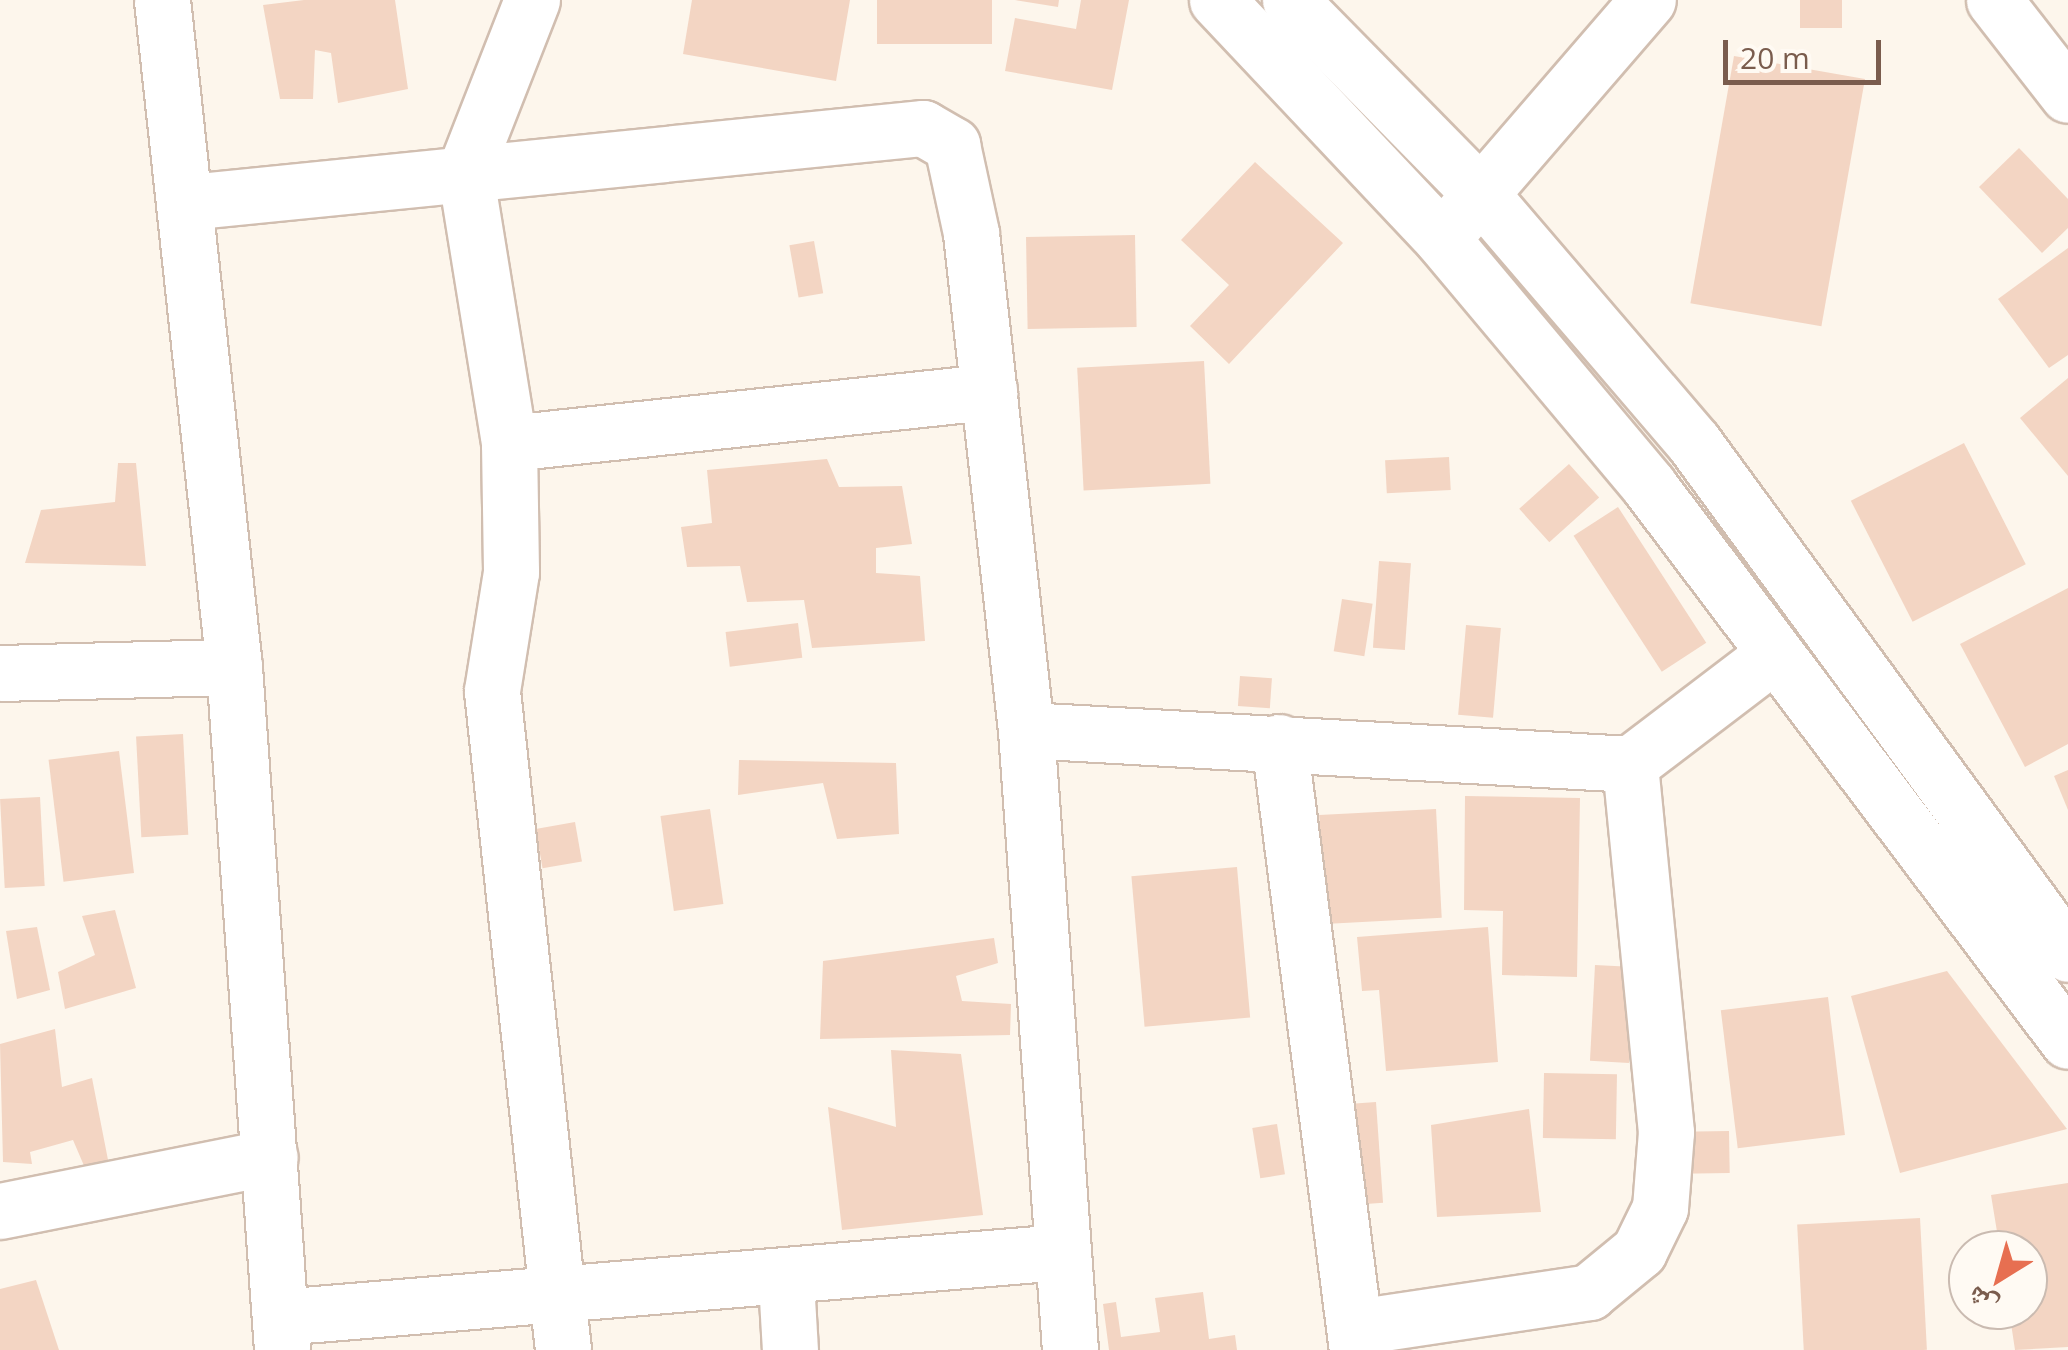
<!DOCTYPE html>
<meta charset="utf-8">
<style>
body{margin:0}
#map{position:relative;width:2068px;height:1350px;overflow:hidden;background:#fdf6ec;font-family:"Open Sans","Noto Naskh Arabic",sans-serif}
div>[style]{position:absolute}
.building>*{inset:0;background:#f3d5c3;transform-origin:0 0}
.roads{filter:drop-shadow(2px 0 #d1beb0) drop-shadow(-2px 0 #d1beb0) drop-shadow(0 2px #d1beb0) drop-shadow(0 -2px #d1beb0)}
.minor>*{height:55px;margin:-27.5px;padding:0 27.5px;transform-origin:27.5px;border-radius:27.5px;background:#fff}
span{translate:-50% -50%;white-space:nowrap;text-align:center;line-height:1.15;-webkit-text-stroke:10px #fffaf3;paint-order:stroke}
.north{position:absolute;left:1948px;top:1230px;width:100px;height:100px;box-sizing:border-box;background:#fffaf3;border:2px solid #cabbb1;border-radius:50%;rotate:217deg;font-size:28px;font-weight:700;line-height:40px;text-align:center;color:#7a5c4d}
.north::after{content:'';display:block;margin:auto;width:35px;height:45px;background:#e76f51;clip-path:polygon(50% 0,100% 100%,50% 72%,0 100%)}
.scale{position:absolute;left:1723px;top:40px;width:158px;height:45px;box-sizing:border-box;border:5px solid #7a5c4d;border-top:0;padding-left:12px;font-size:30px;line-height:35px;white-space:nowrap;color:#7a5c4d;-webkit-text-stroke:8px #fffaf3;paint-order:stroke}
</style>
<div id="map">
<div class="building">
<i style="clip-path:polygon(304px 0,395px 0,408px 89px,338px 103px,331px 53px,315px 50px,313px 99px,280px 99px,263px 5px)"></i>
<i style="clip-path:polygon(692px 0,850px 0,836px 81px,683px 54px)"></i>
<i style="left:877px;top:0;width:115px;height:44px"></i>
<i style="clip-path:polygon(1015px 0,1059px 0,1058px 7px)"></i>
<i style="clip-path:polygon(1081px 0,1129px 0,1112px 90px,1005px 71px,1015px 18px,1076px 29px)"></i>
<i style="left:1800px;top:0;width:42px;height:28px"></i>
<i style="left:1734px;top:56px;width:133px;height:251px;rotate:10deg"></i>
<i style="clip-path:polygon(2019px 148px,2068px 199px,2068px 228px,2042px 253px,1979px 187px)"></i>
<i style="clip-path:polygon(1255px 162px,1343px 243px,1229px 364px,1190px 326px,1229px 285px,1181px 240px)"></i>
<i style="left:1135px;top:235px;width:92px;height:109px;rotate:89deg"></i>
<i style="left:814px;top:241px;width:53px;height:25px;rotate:80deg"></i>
<i style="clip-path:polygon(2068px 248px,2068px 355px,2049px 368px,1998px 299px)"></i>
<i style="left:1204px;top:361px;width:123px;height:127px;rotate:87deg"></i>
<i style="clip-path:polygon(2068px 378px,2068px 476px,2020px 418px)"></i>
<i style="left:1964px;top:443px;width:136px;height:127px;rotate:63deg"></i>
<i style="left:1449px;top:457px;width:33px;height:64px;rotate:87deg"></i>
<i style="clip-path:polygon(827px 459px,839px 487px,902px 486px,912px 544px,876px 548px,876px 573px,920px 576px,925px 641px,812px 648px,804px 600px,747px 602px,740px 566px,687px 567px,681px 527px,712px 523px,707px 470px)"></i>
<i style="clip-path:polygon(118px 463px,136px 463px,146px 566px,25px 563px,41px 510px,115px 502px)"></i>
<i style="left:1569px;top:464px;width:45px;height:67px;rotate:48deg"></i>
<i style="left:1618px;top:507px;width:162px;height:53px;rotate:57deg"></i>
<i style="left:1379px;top:561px;width:32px;height:87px;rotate:4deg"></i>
<i style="clip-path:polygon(2068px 588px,2068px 744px,2025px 767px,1960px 644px)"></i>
<i style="left:1342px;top:599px;width:31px;height:53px;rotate:9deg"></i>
<i style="left:798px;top:623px;width:35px;height:73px;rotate:83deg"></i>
<i style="left:1466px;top:625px;width:35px;height:90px;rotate:5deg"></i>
<i style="left:1240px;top:676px;width:32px;height:30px;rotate:4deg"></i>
<i style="left:183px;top:734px;width:101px;height:47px;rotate:87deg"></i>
<i style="left:119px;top:751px;width:123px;height:71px;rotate:83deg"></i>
<i style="clip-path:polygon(739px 760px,896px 763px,899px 834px,837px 839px,823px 783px,738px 795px)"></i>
<i style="clip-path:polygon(2068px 770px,2068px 810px,2054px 776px)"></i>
<i style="clip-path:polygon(1465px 796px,1580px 798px,1577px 977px,1502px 975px,1503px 911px,1464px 910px)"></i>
<i style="left:40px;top:797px;width:89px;height:40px;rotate:87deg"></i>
<i style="left:710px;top:809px;width:96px;height:50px;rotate:82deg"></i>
<i style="left:1436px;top:809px;width:109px;height:117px;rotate:87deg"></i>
<i style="left:575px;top:822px;width:40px;height:40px;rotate:80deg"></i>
<i style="left:1237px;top:867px;width:151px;height:106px;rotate:85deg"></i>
<i style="clip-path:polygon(115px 910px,136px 988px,65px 1009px,58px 972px,95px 955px,82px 916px)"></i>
<i style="clip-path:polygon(37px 927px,50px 990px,17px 999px,6px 931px)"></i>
<i style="clip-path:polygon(1488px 927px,1498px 1062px,1386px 1071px,1379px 990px,1362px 991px,1357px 937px)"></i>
<i style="clip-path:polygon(994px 938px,998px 963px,956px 976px,962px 1001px,1011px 1004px,1010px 1035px,820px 1039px,823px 961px)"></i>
<i style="left:1595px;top:965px;width:39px;height:96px;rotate:3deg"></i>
<i style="clip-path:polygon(1947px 971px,2067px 1129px,1900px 1173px,1851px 996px)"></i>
<i style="left:1828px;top:997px;width:139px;height:108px;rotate:83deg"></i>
<i style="clip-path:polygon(55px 1029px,62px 1087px,92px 1078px,109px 1165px,85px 1168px,73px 1140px,30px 1152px,32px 1164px,3px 1162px,0 1044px)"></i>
<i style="clip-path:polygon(891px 1050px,961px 1054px,983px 1215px,842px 1230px,828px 1107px,896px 1127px)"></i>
<i style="left:1544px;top:1073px;width:73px;height:65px;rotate:1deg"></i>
<i style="left:1376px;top:1102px;width:101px;height:31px;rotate:86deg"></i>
<i style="clip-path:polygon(1529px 1109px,1541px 1212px,1437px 1217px,1431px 1125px)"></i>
<i style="left:1277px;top:1124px;width:51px;height:25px;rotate:81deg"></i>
<i style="left:1729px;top:1131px;width:42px;height:49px;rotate:89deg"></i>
<i style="clip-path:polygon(2068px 1183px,2068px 1347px,2015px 1350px,2009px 1310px,2028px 1310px,2028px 1250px,2000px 1250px,1991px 1195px)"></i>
<i style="left:1920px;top:1218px;width:132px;height:123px;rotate:87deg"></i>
<i style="clip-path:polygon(36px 1280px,59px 1350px,0 1350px,0 1289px)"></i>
<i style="clip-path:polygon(1203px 1292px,1209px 1339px,1235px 1335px,1237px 1350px,1109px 1350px,1103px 1304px,1116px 1302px,1121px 1337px,1160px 1332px,1155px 1298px)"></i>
</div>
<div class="roads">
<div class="minor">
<i style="left:162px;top:0;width:671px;rotate:83.84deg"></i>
<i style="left:234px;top:667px;width:685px;rotate:85.98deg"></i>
<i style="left:532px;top:0;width:184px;rotate:111.4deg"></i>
<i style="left:465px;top:171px;width:276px;rotate:80.8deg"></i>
<i style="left:509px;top:443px;width:129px;rotate:89.1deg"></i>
<i style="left:511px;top:572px;width:121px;rotate:99.1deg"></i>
<i style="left:492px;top:691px;width:663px;rotate:83.85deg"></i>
<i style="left:1217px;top:0;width:328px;rotate:46.7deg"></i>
<i style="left:1442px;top:239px;width:322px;rotate:50deg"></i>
<i style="left:1649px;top:486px;width:695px;rotate:52.95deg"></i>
<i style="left:1290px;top:0;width:269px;rotate:45.5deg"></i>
<i style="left:1479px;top:192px;width:330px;rotate:49.4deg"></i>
<i style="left:1694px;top:443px;width:633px;rotate:53.8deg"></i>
<i style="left:1994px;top:0;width:120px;rotate:52.1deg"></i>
<i style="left:188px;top:202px;width:739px;rotate:-5.75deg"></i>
<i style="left:923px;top:128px;width:34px;rotate:30deg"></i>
<i style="left:952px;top:145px;width:90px;rotate:77.8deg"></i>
<i style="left:971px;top:233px;width:500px;rotate:83.69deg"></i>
<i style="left:1026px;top:730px;width:622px;rotate:85.94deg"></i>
<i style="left:1457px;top:221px;width:292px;rotate:-49.2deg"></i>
<i style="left:509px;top:443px;width:483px;rotate:-6.1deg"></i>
<i style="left:0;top:673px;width:234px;rotate:-1.5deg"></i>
<i style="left:1026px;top:730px;width:605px;rotate:3.22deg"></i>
<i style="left:1630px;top:764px;width:180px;rotate:-37.3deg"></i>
<i style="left:1279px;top:742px;width:613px;rotate:82.69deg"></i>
<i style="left:0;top:1211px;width:275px;rotate:-11.3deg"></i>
<i style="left:786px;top:1281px;width:69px;rotate:86.7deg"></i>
<i style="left:280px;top:1317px;width:783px;rotate:-4.76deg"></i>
<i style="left:1356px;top:1327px;width:236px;rotate:-8.5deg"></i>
<i style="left:1589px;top:1292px;width:65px;rotate:-39.4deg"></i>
<i style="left:1639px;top:1251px;width:48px;rotate:-64deg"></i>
<i style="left:1660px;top:1208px;width:76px;rotate:-85.5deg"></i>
<i style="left:1666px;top:1132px;width:370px;rotate:-95.6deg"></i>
</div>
</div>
<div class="north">ش</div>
<div class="scale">20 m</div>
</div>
